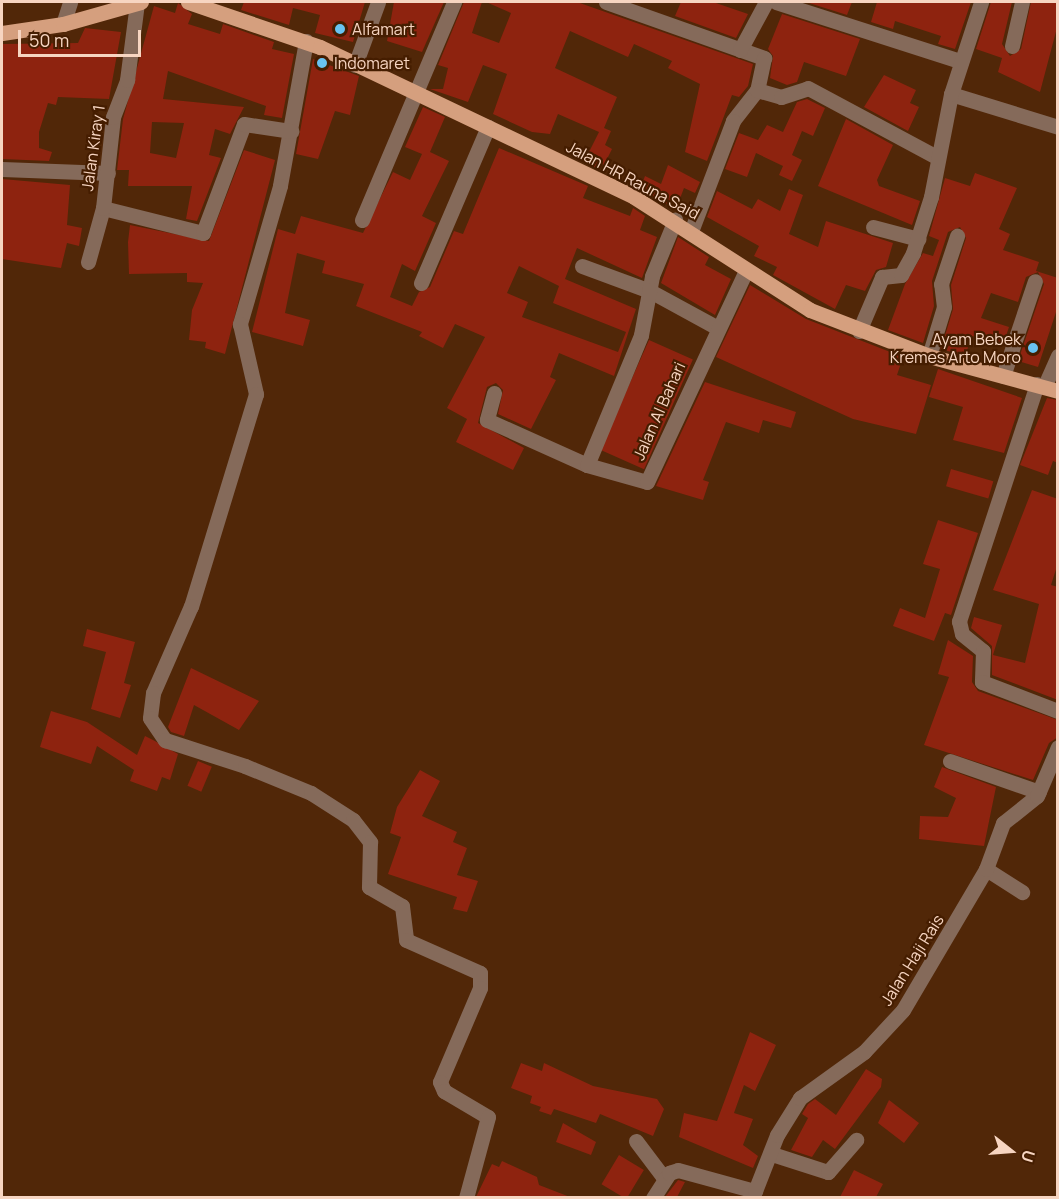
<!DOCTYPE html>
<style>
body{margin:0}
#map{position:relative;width:1059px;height:1199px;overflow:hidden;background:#512708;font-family:Manrope,sans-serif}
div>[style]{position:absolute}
.building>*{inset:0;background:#8e230f;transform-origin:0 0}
.minor>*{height:15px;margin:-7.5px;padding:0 7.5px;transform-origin:7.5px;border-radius:7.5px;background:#856a5a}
.major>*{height:15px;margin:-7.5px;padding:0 7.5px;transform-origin:7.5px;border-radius:7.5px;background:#d59f7e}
.dots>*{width:16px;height:16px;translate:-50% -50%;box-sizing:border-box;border:3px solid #451d00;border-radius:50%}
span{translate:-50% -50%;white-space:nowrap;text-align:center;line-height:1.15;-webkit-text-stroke:4.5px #451d00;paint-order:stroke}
.poi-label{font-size:16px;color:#f7d5c1}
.left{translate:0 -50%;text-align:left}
.right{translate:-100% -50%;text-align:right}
.street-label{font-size:16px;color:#f7d5c1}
.frame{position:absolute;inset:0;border:3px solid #f7d5c1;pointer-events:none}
.north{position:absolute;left:981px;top:1121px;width:60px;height:60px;-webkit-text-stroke:4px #451d00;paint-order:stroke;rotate:107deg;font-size:16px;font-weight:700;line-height:24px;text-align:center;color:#f7d5c1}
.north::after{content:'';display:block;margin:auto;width:21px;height:27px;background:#f7d5c1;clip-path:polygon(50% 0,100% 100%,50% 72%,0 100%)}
.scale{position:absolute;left:18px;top:30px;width:123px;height:27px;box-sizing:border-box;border:3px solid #f7d5c1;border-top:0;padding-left:8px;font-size:18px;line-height:21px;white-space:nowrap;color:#f7d5c1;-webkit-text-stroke:4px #451d00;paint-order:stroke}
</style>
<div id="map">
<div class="building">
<i style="clip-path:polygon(244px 2px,365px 2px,353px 42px,315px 33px,320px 15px,293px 8px,289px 25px,241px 10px)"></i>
<i style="clip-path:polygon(394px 2px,444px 2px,422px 52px,387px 41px)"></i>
<i style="clip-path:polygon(464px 2px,482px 2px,472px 33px,499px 43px,511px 13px,486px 2px,577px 2px,753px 64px,748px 86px,739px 97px,732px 95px,707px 161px,685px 152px,700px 84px,668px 68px,672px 61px,634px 44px,628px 57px,570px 31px,555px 68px,617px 97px,604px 128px,611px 131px,605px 145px,612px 149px,604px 165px,598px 162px,596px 168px,584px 162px,599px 132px,558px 114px,550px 134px,532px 132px,493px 114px,507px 74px,483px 65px,468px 102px,430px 89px,443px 89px,448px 68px,438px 65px)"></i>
<i style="clip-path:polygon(681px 2px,713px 2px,748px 14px,736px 38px,675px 16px)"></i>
<i style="clip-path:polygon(806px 2px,852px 2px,847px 15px)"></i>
<i style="clip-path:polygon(877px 2px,971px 2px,955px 49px,938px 44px,941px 36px,895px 21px,893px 29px,871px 22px)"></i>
<i style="clip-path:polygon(991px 2px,1012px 2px,1002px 44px,1010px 56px,1021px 49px,1031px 2px,1058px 2px,1058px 24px,1040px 92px,998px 72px,1002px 58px,976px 49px)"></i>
<i style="clip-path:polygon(evenodd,178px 3px,192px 14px,188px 24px,220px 34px,223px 24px,274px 42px,272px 49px,294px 54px,282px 118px,264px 115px,266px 106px,168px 71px,163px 99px,244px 107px,230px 134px,215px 129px,209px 155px,221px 158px,197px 221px,186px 219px,192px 186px,128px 186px,129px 170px,117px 170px,123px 119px,154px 6px,175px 13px,178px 3px,152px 122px,184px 123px,176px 158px,150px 153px,152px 122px)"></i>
<i style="clip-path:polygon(782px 14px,860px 39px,846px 76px,804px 62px,797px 82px,787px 85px,770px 78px,773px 56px,768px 49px)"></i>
<i style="clip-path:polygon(85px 28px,121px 32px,109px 99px,58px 97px,56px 105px,48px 103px,39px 132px,39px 148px,52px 152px,49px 161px,2px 159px,3px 44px,78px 43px)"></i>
<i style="clip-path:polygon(313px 59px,359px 76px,350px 115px,335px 111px,318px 159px,296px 154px)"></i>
<i style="clip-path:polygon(884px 75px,916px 90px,910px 103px,919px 107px,908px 131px,864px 107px)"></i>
<i style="clip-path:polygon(807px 99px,825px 108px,813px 136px,802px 131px,792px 155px,802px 160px,792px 181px,779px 175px,783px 166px,756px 153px,747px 177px,725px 169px,739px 133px,758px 140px,767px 125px,783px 132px,797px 102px)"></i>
<i style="clip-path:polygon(evenodd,423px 107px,445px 117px,430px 152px,449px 161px,422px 216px,436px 223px,415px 271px,402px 264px,390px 297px,412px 306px,419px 292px,430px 287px,454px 231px,463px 234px,499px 148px,588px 186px,583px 198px,630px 216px,633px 208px,645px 216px,640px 230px,657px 237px,642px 278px,577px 248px,565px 279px,636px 309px,614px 376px,559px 353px,550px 377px,556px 380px,531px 429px,498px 414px,503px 390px,496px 383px,487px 387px,478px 423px,524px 448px,513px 470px,456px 442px,467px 419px,447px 408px,485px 337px,455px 324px,443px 348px,419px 336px,422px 332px,356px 306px,364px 284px,322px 273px,325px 261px,297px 253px,285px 313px,310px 320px,303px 346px,252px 332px,278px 229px,295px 234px,301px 216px,363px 233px,393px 172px,410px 180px,422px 154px,405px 147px,423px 107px,519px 266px,559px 286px,553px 303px,626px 332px,618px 352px,522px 317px,528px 302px,507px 293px,519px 266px)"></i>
<i style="clip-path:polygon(846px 119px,893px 145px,877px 180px,879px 186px,920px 201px,912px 225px,818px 186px)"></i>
<i style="clip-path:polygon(244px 150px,275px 160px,225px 354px,205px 348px,206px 342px,189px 340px,192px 310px,203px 283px,187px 282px,187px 273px,129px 274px,128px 242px,130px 225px,209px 241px)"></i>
<i style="clip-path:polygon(668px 165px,700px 182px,695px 193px,684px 188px,676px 209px,640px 189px,645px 176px,661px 184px)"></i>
<i style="clip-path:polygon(975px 173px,1017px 188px,999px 229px,1010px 234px,1003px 250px,1039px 262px,1036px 271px,1058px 278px,1058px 306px,1038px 367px,1018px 361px,1044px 284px,1038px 272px,1026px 277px,1018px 302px,991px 293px,981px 318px,1009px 327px,1003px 345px,972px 336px,965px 356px,941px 349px,953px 309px,951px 285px,966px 238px,960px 227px,948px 232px,932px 281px,934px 306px,923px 343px,888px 330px,905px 284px,923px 253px,933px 256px,939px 240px,929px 236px,945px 178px,970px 186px)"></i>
<i style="clip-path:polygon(2px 179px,70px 185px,67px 225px,82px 228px,79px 246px,67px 243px,61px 268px,2px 259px)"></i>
<i style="clip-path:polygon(789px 189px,803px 195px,789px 234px,818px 247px,826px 221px,893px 243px,886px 267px,876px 270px,865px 291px,846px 285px,835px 309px,773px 275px,777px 267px,754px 256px,759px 246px,707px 217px,717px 191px,752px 209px,758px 199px,780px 211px)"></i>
<i style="clip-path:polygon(678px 237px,709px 257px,705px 265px,731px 279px,715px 315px,661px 283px)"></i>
<i style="clip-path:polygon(750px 285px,806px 319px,903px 357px,897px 375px,931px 385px,916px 434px,853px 419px,716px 357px)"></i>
<i style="left:649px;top:340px;width:48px;height:120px;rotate:24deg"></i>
<i style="clip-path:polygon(938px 369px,1022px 398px,1004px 453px,953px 440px,963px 407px,929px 397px)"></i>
<i style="clip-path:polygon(705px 382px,796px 412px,791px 428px,763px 420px,759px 433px,726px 422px,703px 480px,709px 482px,703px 500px,656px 486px)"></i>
<i style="clip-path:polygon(1047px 398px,1058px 400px,1058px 463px,1053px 461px,1048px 475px,1020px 465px)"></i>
<i style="left:951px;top:469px;width:44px;height:18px;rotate:16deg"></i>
<i style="clip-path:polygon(1032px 490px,1058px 499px,1058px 563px,1051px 585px,1058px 587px,1058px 700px,992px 675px,992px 646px,971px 628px,974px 617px,1002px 625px,993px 655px,1025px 663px,1039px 604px,993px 590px)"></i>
<i style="clip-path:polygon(938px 520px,978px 533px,951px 615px,945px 613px,934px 641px,893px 626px,900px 608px,925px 618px,940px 569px,923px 564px)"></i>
<i style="clip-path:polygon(87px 629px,135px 642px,124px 683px,131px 685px,120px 718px,91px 709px,106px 652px,83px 646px)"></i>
<i style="clip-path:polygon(948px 640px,973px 656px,972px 682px,978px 691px,1058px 720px,1058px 737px,1049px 743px,1033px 780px,924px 745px,949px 677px,938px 674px)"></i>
<i style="clip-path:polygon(191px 668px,259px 701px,239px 730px,194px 705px,184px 736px,171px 732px,168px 727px)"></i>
<i style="clip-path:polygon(51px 711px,87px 722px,137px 755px,145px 736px,153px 740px,178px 754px,170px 780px,162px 777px,157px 791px,130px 781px,134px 770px,97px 746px,91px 764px,40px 747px)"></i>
<i style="left:198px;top:761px;width:15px;height:27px;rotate:23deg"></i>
<i style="clip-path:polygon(942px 767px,996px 787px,984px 846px,919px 839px,920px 816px,948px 817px,956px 798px,934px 787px)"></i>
<i style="clip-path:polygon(420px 770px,440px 781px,422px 816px,457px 832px,453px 842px,467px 848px,457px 875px,478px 881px,467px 912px,453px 909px,457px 897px,388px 874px,401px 837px,390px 833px,397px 807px)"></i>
<i style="clip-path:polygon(750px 1032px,776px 1045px,755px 1091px,744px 1085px,734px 1113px,753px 1119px,743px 1145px,758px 1156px,753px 1168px,679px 1137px,684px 1113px,717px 1121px)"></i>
<i style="clip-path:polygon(521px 1063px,542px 1071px,544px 1063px,593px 1086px,657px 1099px,664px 1109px,653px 1136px,600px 1114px,596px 1123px,554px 1109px,551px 1115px,539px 1111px,541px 1107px,530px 1103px,532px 1096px,511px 1088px)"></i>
<i style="clip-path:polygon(866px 1069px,882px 1079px,881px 1087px,835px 1149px,823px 1140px,812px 1157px,791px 1150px,808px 1118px,802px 1114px,808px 1104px,815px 1099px,836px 1115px)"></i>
<i style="clip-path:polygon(889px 1100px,919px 1123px,904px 1143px,878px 1123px)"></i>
<i style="clip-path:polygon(563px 1123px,596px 1142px,591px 1155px,556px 1142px)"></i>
<i style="left:619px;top:1155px;width:29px;height:34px;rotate:31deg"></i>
<i style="clip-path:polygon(502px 1161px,537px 1177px,539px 1185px,570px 1197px,476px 1197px,492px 1164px,499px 1167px)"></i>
<i style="clip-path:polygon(854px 1170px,883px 1184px,876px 1197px,840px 1197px)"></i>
<i style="clip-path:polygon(678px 1180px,685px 1182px,677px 1197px,665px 1197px)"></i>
</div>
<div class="minor">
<i style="left:606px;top:2px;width:168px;rotate:19.5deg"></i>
<i style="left:764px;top:58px;width:33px;rotate:102deg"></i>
<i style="left:757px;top:90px;width:39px;rotate:128deg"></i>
<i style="left:733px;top:121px;width:116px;rotate:110.8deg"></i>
<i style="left:776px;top:2px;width:193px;rotate:17.8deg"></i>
<i style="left:63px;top:24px;width:23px;rotate:-72deg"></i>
<i style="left:306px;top:41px;width:147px;rotate:100.2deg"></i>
<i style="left:280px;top:186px;width:144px;rotate:106.2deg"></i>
<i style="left:240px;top:324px;width:72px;rotate:77.1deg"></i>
<i style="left:256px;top:394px;width:222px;rotate:107deg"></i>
<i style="left:191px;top:606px;width:95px;rotate:113.6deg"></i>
<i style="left:153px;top:693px;width:25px;rotate:97deg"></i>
<i style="left:150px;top:718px;width:27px;rotate:56deg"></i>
<i style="left:165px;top:740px;width:84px;rotate:18deg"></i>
<i style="left:245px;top:766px;width:71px;rotate:22.2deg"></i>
<i style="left:311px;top:793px;width:50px;rotate:32.7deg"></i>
<i style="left:353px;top:820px;width:28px;rotate:52deg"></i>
<i style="left:370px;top:842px;width:45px;rotate:91.3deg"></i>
<i style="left:369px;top:887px;width:38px;rotate:30deg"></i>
<i style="left:402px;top:906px;width:34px;rotate:83deg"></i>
<i style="left:406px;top:940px;width:81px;rotate:24deg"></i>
<i style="left:480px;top:973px;width:15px;rotate:90deg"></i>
<i style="left:480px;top:988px;width:102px;rotate:113.1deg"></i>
<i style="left:440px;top:1082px;width:10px;rotate:66deg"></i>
<i style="left:444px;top:1091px;width:51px;rotate:30.6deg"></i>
<i style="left:488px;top:1117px;width:84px;rotate:105.2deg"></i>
<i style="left:1012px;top:46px;width:45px;rotate:-77.2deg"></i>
<i style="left:740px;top:50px;width:55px;rotate:-61.6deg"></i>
<i style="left:355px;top:65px;width:67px;rotate:-69.9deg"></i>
<i style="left:757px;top:90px;width:25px;rotate:16deg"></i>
<i style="left:781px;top:97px;width:28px;rotate:-18deg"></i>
<i style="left:808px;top:88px;width:144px;rotate:28.2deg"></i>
<i style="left:951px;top:94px;width:112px;rotate:17.1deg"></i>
<i style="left:2px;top:169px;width:106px;rotate:2.2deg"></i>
<i style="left:103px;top:208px;width:103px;rotate:14deg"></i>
<i style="left:203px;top:233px;width:116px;rotate:-69.4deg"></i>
<i style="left:244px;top:124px;width:48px;rotate:8.5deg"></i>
<i style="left:362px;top:220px;width:237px;rotate:-67.1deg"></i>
<i style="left:873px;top:227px;width:47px;rotate:14.9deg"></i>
<i style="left:88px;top:262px;width:56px;rotate:-74.5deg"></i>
<i style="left:103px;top:208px;width:92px;rotate:-83.7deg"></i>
<i style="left:113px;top:117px;width:40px;rotate:-69deg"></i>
<i style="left:127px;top:80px;width:78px;rotate:-82.6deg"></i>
<i style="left:582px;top:266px;width:72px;rotate:20.2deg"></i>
<i style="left:650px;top:291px;width:77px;rotate:28.6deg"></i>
<i style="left:421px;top:283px;width:170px;rotate:-66.8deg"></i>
<i style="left:859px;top:331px;width:59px;rotate:-66.9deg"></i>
<i style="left:882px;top:277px;width:19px;rotate:-6deg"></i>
<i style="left:901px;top:275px;width:25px;rotate:-61deg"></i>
<i style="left:913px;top:253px;width:59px;rotate:-72.2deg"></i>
<i style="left:931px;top:197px;width:105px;rotate:-79deg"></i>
<i style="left:951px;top:94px;width:97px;rotate:-71.9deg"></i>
<i style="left:929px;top:356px;width:51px;rotate:-73deg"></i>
<i style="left:944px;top:307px;width:23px;rotate:-97deg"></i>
<i style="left:941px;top:284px;width:51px;rotate:-71.6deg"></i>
<i style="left:1003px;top:376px;width:100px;rotate:-71.4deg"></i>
<i style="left:1037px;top:384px;width:250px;rotate:108.2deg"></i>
<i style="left:959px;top:621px;width:13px;rotate:77deg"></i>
<i style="left:962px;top:634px;width:27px;rotate:39deg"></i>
<i style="left:983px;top:651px;width:31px;rotate:92deg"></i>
<i style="left:982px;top:682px;width:81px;rotate:20.9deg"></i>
<i style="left:1045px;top:385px;width:32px;rotate:-66deg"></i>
<i style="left:494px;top:393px;width:28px;rotate:105deg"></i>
<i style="left:487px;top:420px;width:110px;rotate:24.2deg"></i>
<i style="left:587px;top:465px;width:62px;rotate:15.8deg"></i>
<i style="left:647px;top:482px;width:233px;rotate:-64.9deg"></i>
<i style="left:587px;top:465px;width:141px;rotate:-67.4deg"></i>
<i style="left:641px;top:335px;width:60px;rotate:-79.4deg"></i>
<i style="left:652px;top:276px;width:61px;rotate:-67.7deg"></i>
<i style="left:950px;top:761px;width:94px;rotate:19.2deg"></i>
<i style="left:986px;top:869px;width:43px;rotate:32.6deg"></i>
<i style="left:636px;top:1141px;width:46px;rotate:52.9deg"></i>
<i style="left:772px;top:1154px;width:59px;rotate:17.8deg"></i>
<i style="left:828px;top:1172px;width:43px;rotate:-48.8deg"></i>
<i style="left:653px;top:1198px;width:30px;rotate:-57deg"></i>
<i style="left:669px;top:1173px;width:9px;rotate:-18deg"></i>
<i style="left:678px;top:1170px;width:80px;rotate:15.3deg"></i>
<i style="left:755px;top:1191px;width:60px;rotate:-68.6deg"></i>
<i style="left:777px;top:1135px;width:44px;rotate:-58.1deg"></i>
<i style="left:800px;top:1098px;width:79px;rotate:-35.7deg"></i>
<i style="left:864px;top:1052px;width:57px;rotate:-47.1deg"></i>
<i style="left:903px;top:1010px;width:164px;rotate:-59.5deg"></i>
<i style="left:986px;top:869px;width:49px;rotate:-69.7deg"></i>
<i style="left:1003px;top:823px;width:43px;rotate:-38.5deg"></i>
<i style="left:1037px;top:796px;width:53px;rotate:-66.8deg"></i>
</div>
<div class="major">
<i style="left:188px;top:2px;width:139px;rotate:18.8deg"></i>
<i style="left:320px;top:47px;width:348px;rotate:25.5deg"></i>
<i style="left:634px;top:197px;width:209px;rotate:32.7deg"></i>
<i style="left:810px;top:310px;width:128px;rotate:21.1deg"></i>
<i style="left:929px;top:356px;width:134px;rotate:15.2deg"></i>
<i style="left:2px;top:33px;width:62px;rotate:-8.4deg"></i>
<i style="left:63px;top:24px;width:81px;rotate:-15.8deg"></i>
</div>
<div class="dots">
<i style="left:340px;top:29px;background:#69c3f1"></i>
<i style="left:322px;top:63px;background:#69c3f1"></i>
<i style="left:1033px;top:348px;background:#69c3f1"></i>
</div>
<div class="poi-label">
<span class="left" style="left:352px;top:29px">Alfamart</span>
<span class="left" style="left:334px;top:63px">Indomaret</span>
<span class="right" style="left:1021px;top:348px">Ayam Bebek<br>Kremes Arto Moro</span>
</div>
<div class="street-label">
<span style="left:93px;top:148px;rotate:-82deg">Jalan Kiray 1</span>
<span style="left:633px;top:180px;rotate:28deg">Jalan HR Rauna Said</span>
<span style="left:659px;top:411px;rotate:-66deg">Jalan Al Bahari</span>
<span style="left:912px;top:960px;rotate:-58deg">Jalan Haji Rais</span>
</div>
<div class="frame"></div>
<div class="north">U</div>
<div class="scale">50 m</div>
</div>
